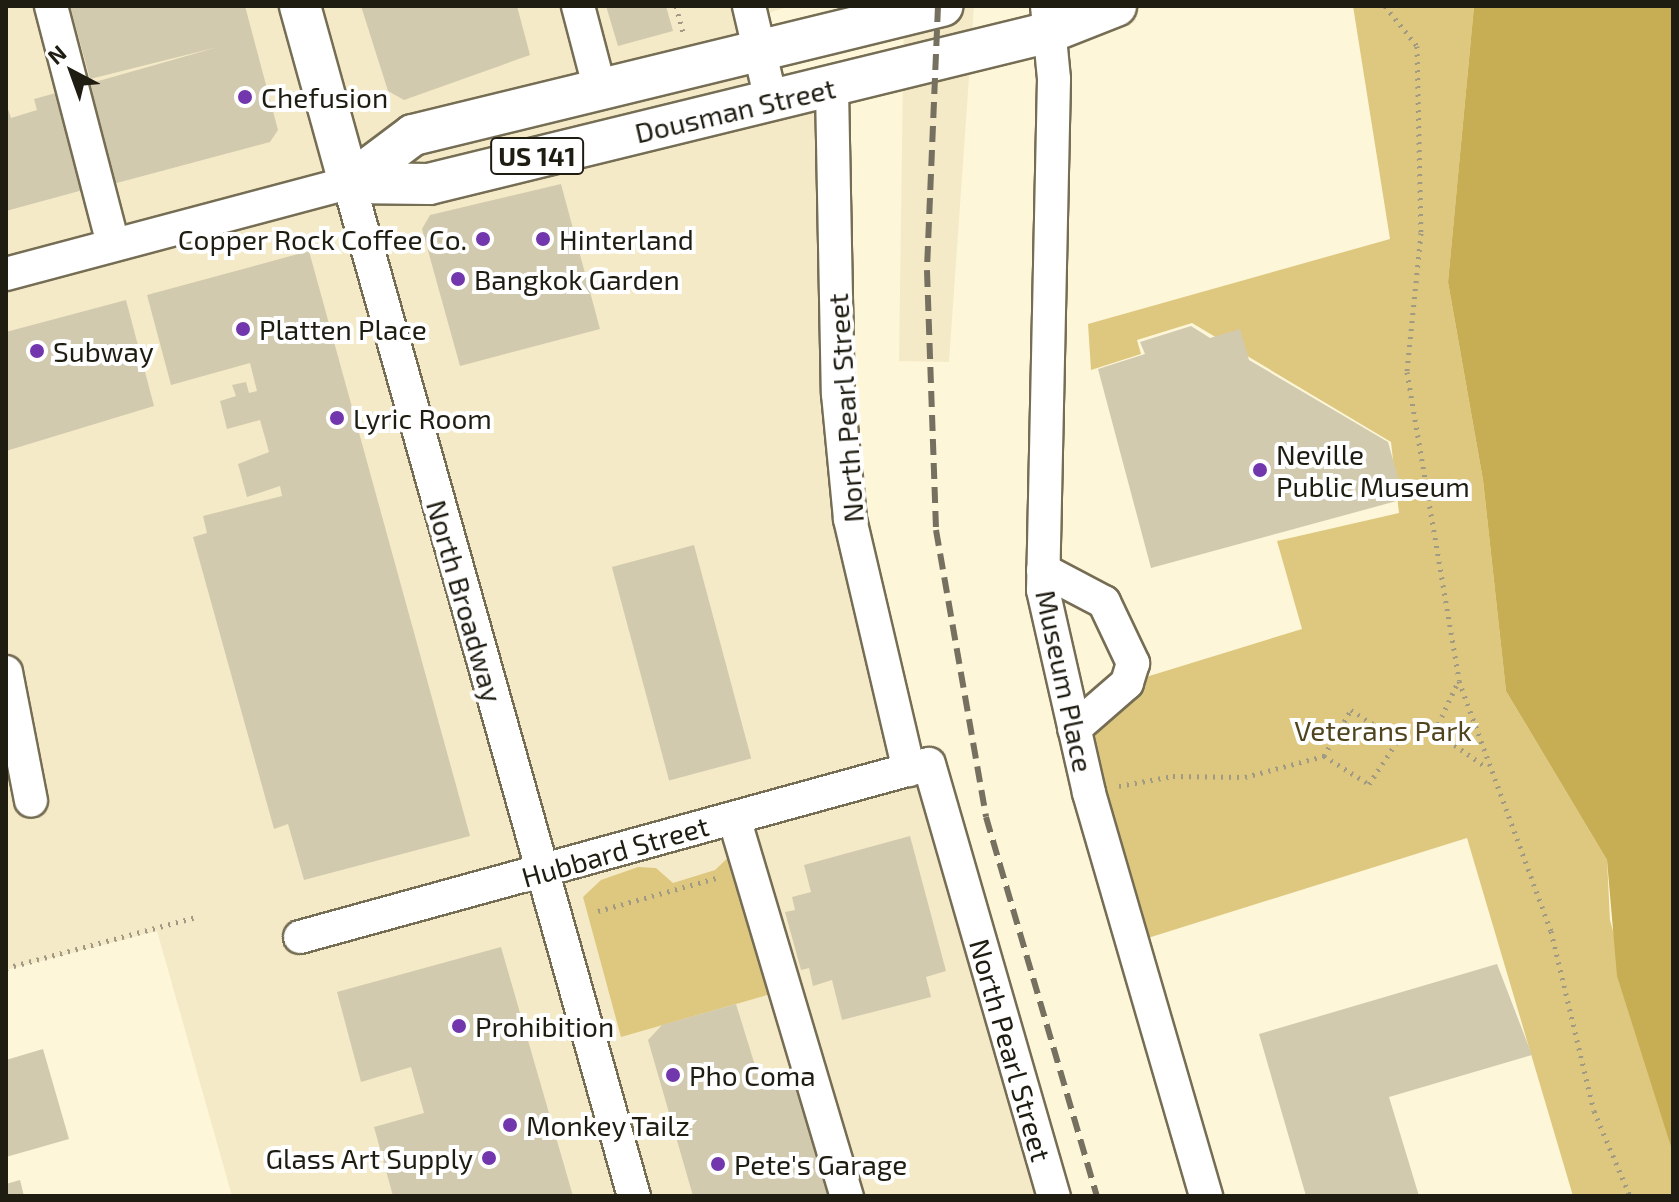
<!DOCTYPE html>
<style>
body{margin:0}
#map{position:relative;width:1679px;height:1202px;overflow:hidden;background:#fef6d9;font-family:"Exo 2",sans-serif}
div>[style]{position:absolute}
.built>*{inset:0;background:#f5eac7}
.green>*{inset:0;background:#dec87f}
.water>*{inset:0;background:#c7ad53}
.building>*{inset:0;background:#d2caae;transform-origin:0 0}
.path>*{height:5px;margin-top:-2.5px;transform-origin:0;background:repeating-linear-gradient(90deg,#a09a85 0 2px,transparent 0 8px)}
.roads{filter:drop-shadow(2px 0 #756d54) drop-shadow(-2px 0 #756d54) drop-shadow(0 2px #756d54) drop-shadow(0 -2px #756d54)}
.minor>*{height:32px;margin:-16px;padding:0 16px;transform-origin:16px;border-radius:16px;background:#fff}
.major>*{height:40px;margin:-20px;padding:0 20px;transform-origin:20px;border-radius:20px;background:#fff}
.rail>*{height:6px;margin-top:-3px;transform-origin:0;background:repeating-linear-gradient(90deg,#75705f 0 16px,transparent 0 24px)}
.dots>*{width:22px;height:22px;translate:-50% -50%;box-sizing:border-box;border:4px solid #fff;border-radius:50%}
span{translate:-50% -50%;white-space:nowrap;text-align:center;line-height:1.15;-webkit-text-stroke:8px #fff;paint-order:stroke}
.shield-label span{padding:2px 6px;background:#fff;border:2px solid;border-radius:6px;-webkit-text-stroke-width:0}
.shield-label{font-size:26px;color:#1f1c12;font-weight:700}
.poi-label{font-size:28px;color:#1f1c12}
.left{translate:0 -50%;text-align:left}
.right{translate:-100% -50%;text-align:right}
.street-label{font-size:28px;color:#1f1c12}
.park-label{font-size:28px;color:#4f441e}
.frame{position:absolute;inset:0;border:8px solid #1f1c12;pointer-events:none}
.north{position:absolute;left:32px;top:32px;width:80px;height:80px;-webkit-text-stroke:6px #fff;paint-order:stroke;rotate:319deg;font-size:22px;font-weight:700;line-height:32px;text-align:center;color:#1f1c12}
.north::after{content:'';display:block;margin:auto;width:28px;height:36px;background:#1f1c12;clip-path:polygon(50% 0,100% 100%,50% 72%,0 100%)}
</style>
<div id="map">
<div class="built">
<i style="clip-path:polygon(6px 6px,791px 6px,752px 18px,771px 100px,832px 89px,838px 394px,901px 740px,929px 764px,1054px 1196px,232px 1196px,157px 931px,6px 970px)"></i>
<i style="clip-path:polygon(904px 6px,974px 6px,949px 362px,899px 361px)"></i>
</div>
<div class="green">
<i style="clip-path:polygon(1353px 6px,1474px 6px,1448px 282px,1483px 480px,1506px 691px,1607px 860px,1610px 920px,1673px 1153px,1673px 1196px,1573px 1196px,1467px 838px,1132px 943px,1068px 701px,1302px 629px,1277px 541px,1399px 513px,1391px 442px,1192px 323px,1137px 340px,1141px 354px,1091px 370px,1088px 324px,1390px 239px)"></i>
<i style="clip-path:polygon(732px 854px,774px 993px,621px 1037px,583px 897px,601px 880px,638px 867px,656px 868px,673px 883px,715px 870px)"></i>
</div>
<div class="water">
<i style="clip-path:polygon(1474px 6px,1673px 6px,1673px 1153px,1617px 976px,1607px 860px,1506px 691px,1483px 480px,1448px 282px)"></i>
</div>
<div class="building">
<i style="clip-path:polygon(70px 6px,245px 6px,278px 130px,270px 142px,113px 184px,88px 84px,218px 47px,90px 79px)"></i>
<i style="clip-path:polygon(361px 6px,517px 6px,530px 55px,404px 100px,388px 91px)"></i>
<i style="clip-path:polygon(606px 6px,666px 6px,673px 31px,618px 46px)"></i>
<i style="clip-path:polygon(67px 90px,94px 187px,6px 211px,6px 103px,11px 118px,37px 110px,34px 99px)"></i>
<i style="clip-path:polygon(561px 184px,600px 329px,460px 366px,422px 229px,430px 215px)"></i>
<i style="clip-path:polygon(309px 251px,470px 836px,304px 880px,288px 824px,274px 829px,193px 537px,207px 533px,203px 516px,282px 496px,280px 486px,247px 497px,238px 464px,269px 452px,260px 420px,227px 429px,220px 401px,236px 396px,232px 385px,246px 382px,249px 393px,257px 391px,250px 363px,171px 385px,147px 295px)"></i>
<i style="clip-path:polygon(126px 300px,154px 406px,6px 451px,6px 332px)"></i>
<i style="clip-path:polygon(1191px 326px,1210px 338px,1240px 329px,1249px 360px,1388px 442px,1404px 499px,1151px 568px,1098px 369px,1145px 354px,1140px 342px)"></i>
<i style="left:694px;top:545px;width:221px;height:85px;rotate:75deg"></i>
<i style="clip-path:polygon(910px 836px,946px 971px,926px 977px,931px 997px,842px 1020px,832px 980px,813px 986px,809px 968px,801px 970px,785px 912px,795px 910px,792px 897px,811px 892px,804px 865px)"></i>
<i style="clip-path:polygon(501px 947px,573px 1196px,393px 1196px,374px 1127px,424px 1113px,411px 1067px,361px 1082px,337px 992px)"></i>
<i style="clip-path:polygon(1497px 964px,1532px 1055px,1389px 1097px,1419px 1196px,1306px 1196px,1259px 1034px)"></i>
<i style="clip-path:polygon(736px 1004px,762px 1088px,797px 1078px,834px 1196px,693px 1196px,648px 1040px,662px 1025px)"></i>
<i style="clip-path:polygon(43px 1049px,69px 1139px,6px 1157px,6px 1060px)"></i>
<i style="clip-path:polygon(20px 1180px,24px 1196px,6px 1196px,6px 1184px)"></i>
</div>
<div class="path">
<i style="left:676px;top:6px;width:30px;rotate:75deg"></i>
<i style="left:1385px;top:6px;width:51px;rotate:51.3deg"></i>
<i style="left:1417px;top:46px;width:187px;rotate:88.8deg"></i>
<i style="left:1421px;top:233px;width:140px;rotate:95.8deg"></i>
<i style="left:1407px;top:372px;width:313px;rotate:80.4deg"></i>
<i style="left:1459px;top:681px;width:266px;rotate:69.8deg"></i>
<i style="left:1551px;top:931px;width:185px;rotate:76.6deg"></i>
<i style="left:1594px;top:1111px;width:92px;rotate:67deg"></i>
<i style="left:1435px;top:731px;width:59px;rotate:35.3deg"></i>
<i style="left:1324px;top:756px;width:53px;rotate:31.9deg"></i>
<i style="left:1369px;top:784px;width:53px;rotate:-56.6deg"></i>
<i style="left:1119px;top:786px;width:55px;rotate:-10.5deg"></i>
<i style="left:1173px;top:776px;width:72px;rotate:0.8deg"></i>
<i style="left:1245px;top:777px;width:82px;rotate:-14.9deg"></i>
<i style="left:1324px;top:756px;width:53px;rotate:-59.6deg"></i>
<i style="left:1351px;top:710px;width:56px;rotate:32.6deg"></i>
<i style="left:1398px;top:740px;width:38px;rotate:-14deg"></i>
<i style="left:1435px;top:731px;width:54px;rotate:-64.9deg"></i>
<i style="left:598px;top:911px;width:127px;rotate:-15.6deg"></i>
<i style="left:6px;top:968px;width:198px;rotate:-15deg"></i>
</div>
<div class="roads">
<div class="minor">
<i style="left:51px;top:6px;width:246px;rotate:75.4deg"></i>
<i style="left:578px;top:6px;width:83px;rotate:75.3deg"></i>
<i style="left:749px;top:6px;width:97px;rotate:76.8deg"></i>
<i style="left:1047px;top:6px;width:73px;rotate:84.5deg"></i>
<i style="left:1054px;top:79px;width:511px;rotate:91.23deg"></i>
<i style="left:1043px;top:590px;width:208px;rotate:77.2deg"></i>
<i style="left:1089px;top:793px;width:420px;rotate:73.8deg"></i>
<i style="left:832px;top:89px;width:305px;rotate:88.9deg"></i>
<i style="left:838px;top:394px;width:126px;rotate:84.5deg"></i>
<i style="left:850px;top:519px;width:258px;rotate:76.8deg"></i>
<i style="left:6px;top:274px;width:355px;rotate:-14.9deg"></i>
<i style="left:349px;top:183px;width:1052px;rotate:74.29deg"></i>
<i style="left:1043px;top:570px;width:69px;rotate:27.7deg"></i>
<i style="left:1104px;top:602px;width:68px;rotate:64.6deg"></i>
<i style="left:1133px;top:663px;width:21px;rotate:107deg"></i>
<i style="left:1127px;top:683px;width:70px;rotate:139deg"></i>
<i style="left:6px;top:672px;width:131px;rotate:79deg"></i>
<i style="left:734px;top:818px;width:395px;rotate:73.4deg"></i>
<i style="left:300px;top:937px;width:652px;rotate:-15.38deg"></i>
<i style="left:929px;top:764px;width:450px;rotate:73.9deg"></i>
</div>
<div class="major">
<i style="left:300px;top:6px;width:184px;rotate:74.5deg"></i>
<i style="left:349px;top:183px;width:80px;rotate:0.7deg"></i>
<i style="left:429px;top:184px;width:639px;rotate:-13.75deg"></i>
<i style="left:1050px;top:32px;width:71px;rotate:-21.5deg"></i>
<i style="left:349px;top:183px;width:80px;rotate:-36.9deg"></i>
<i style="left:413px;top:135px;width:545px;rotate:-13.7deg"></i>
</div>
</div>
<div class="rail">
<i style="left:938px;top:6px;width:265px;rotate:92.4deg"></i>
<i style="left:927px;top:271px;width:259px;rotate:88deg"></i>
<i style="left:936px;top:530px;width:291px;rotate:80.1deg"></i>
<i style="left:986px;top:817px;width:395px;rotate:73.7deg"></i>
</div>
<div class="dots">
<i style="left:245px;top:97px;background:#7237ac"></i>
<i style="left:483px;top:239px;background:#7237ac"></i>
<i style="left:543px;top:239px;background:#7237ac"></i>
<i style="left:458px;top:279px;background:#7237ac"></i>
<i style="left:243px;top:329px;background:#7237ac"></i>
<i style="left:37px;top:351px;background:#7237ac"></i>
<i style="left:337px;top:418px;background:#7237ac"></i>
<i style="left:1260px;top:470px;background:#7237ac"></i>
<i style="left:459px;top:1026px;background:#7237ac"></i>
<i style="left:673px;top:1075px;background:#7237ac"></i>
<i style="left:510px;top:1125px;background:#7237ac"></i>
<i style="left:489px;top:1158px;background:#7237ac"></i>
<i style="left:718px;top:1164px;background:#7237ac"></i>
</div>
<div class="shield-label">
<span style="left:537px;top:156px">US 141</span>
</div>
<div class="poi-label">
<span class="left" style="left:261px;top:97px">Chefusion</span>
<span class="right" style="left:467px;top:239px">Copper Rock Coffee Co.</span>
<span class="left" style="left:559px;top:239px">Hinterland</span>
<span class="left" style="left:474px;top:279px">Bangkok Garden</span>
<span class="left" style="left:259px;top:329px">Platten Place</span>
<span class="left" style="left:53px;top:351px">Subway</span>
<span class="left" style="left:353px;top:418px">Lyric Room</span>
<span class="left" style="left:1276px;top:470px">Neville<br>Public Museum</span>
<span class="left" style="left:475px;top:1026px">Prohibition</span>
<span class="left" style="left:689px;top:1075px">Pho Coma</span>
<span class="left" style="left:526px;top:1125px">Monkey Tailz</span>
<span class="right" style="left:473px;top:1158px">Glass Art Supply</span>
<span class="left" style="left:734px;top:1164px">Pete's Garage</span>
</div>
<div class="street-label">
<span style="left:735px;top:110px;rotate:-13deg">Dousman Street</span>
<span style="left:845px;top:408px;rotate:-94deg">North Pearl Street</span>
<span style="left:465px;top:601px;rotate:74deg">North Broadway</span>
<span style="left:1065px;top:681px;rotate:78deg">Museum Place</span>
<span style="left:615px;top:851px;rotate:-16deg">Hubbard Street</span>
<span style="left:1011px;top:1050px;rotate:74deg">North Pearl Street</span>
</div>
<div class="park-label">
<span style="left:1383px;top:730px">Veterans Park</span>
</div>
<div class="frame"></div>
<div class="north">N</div>
</div>
